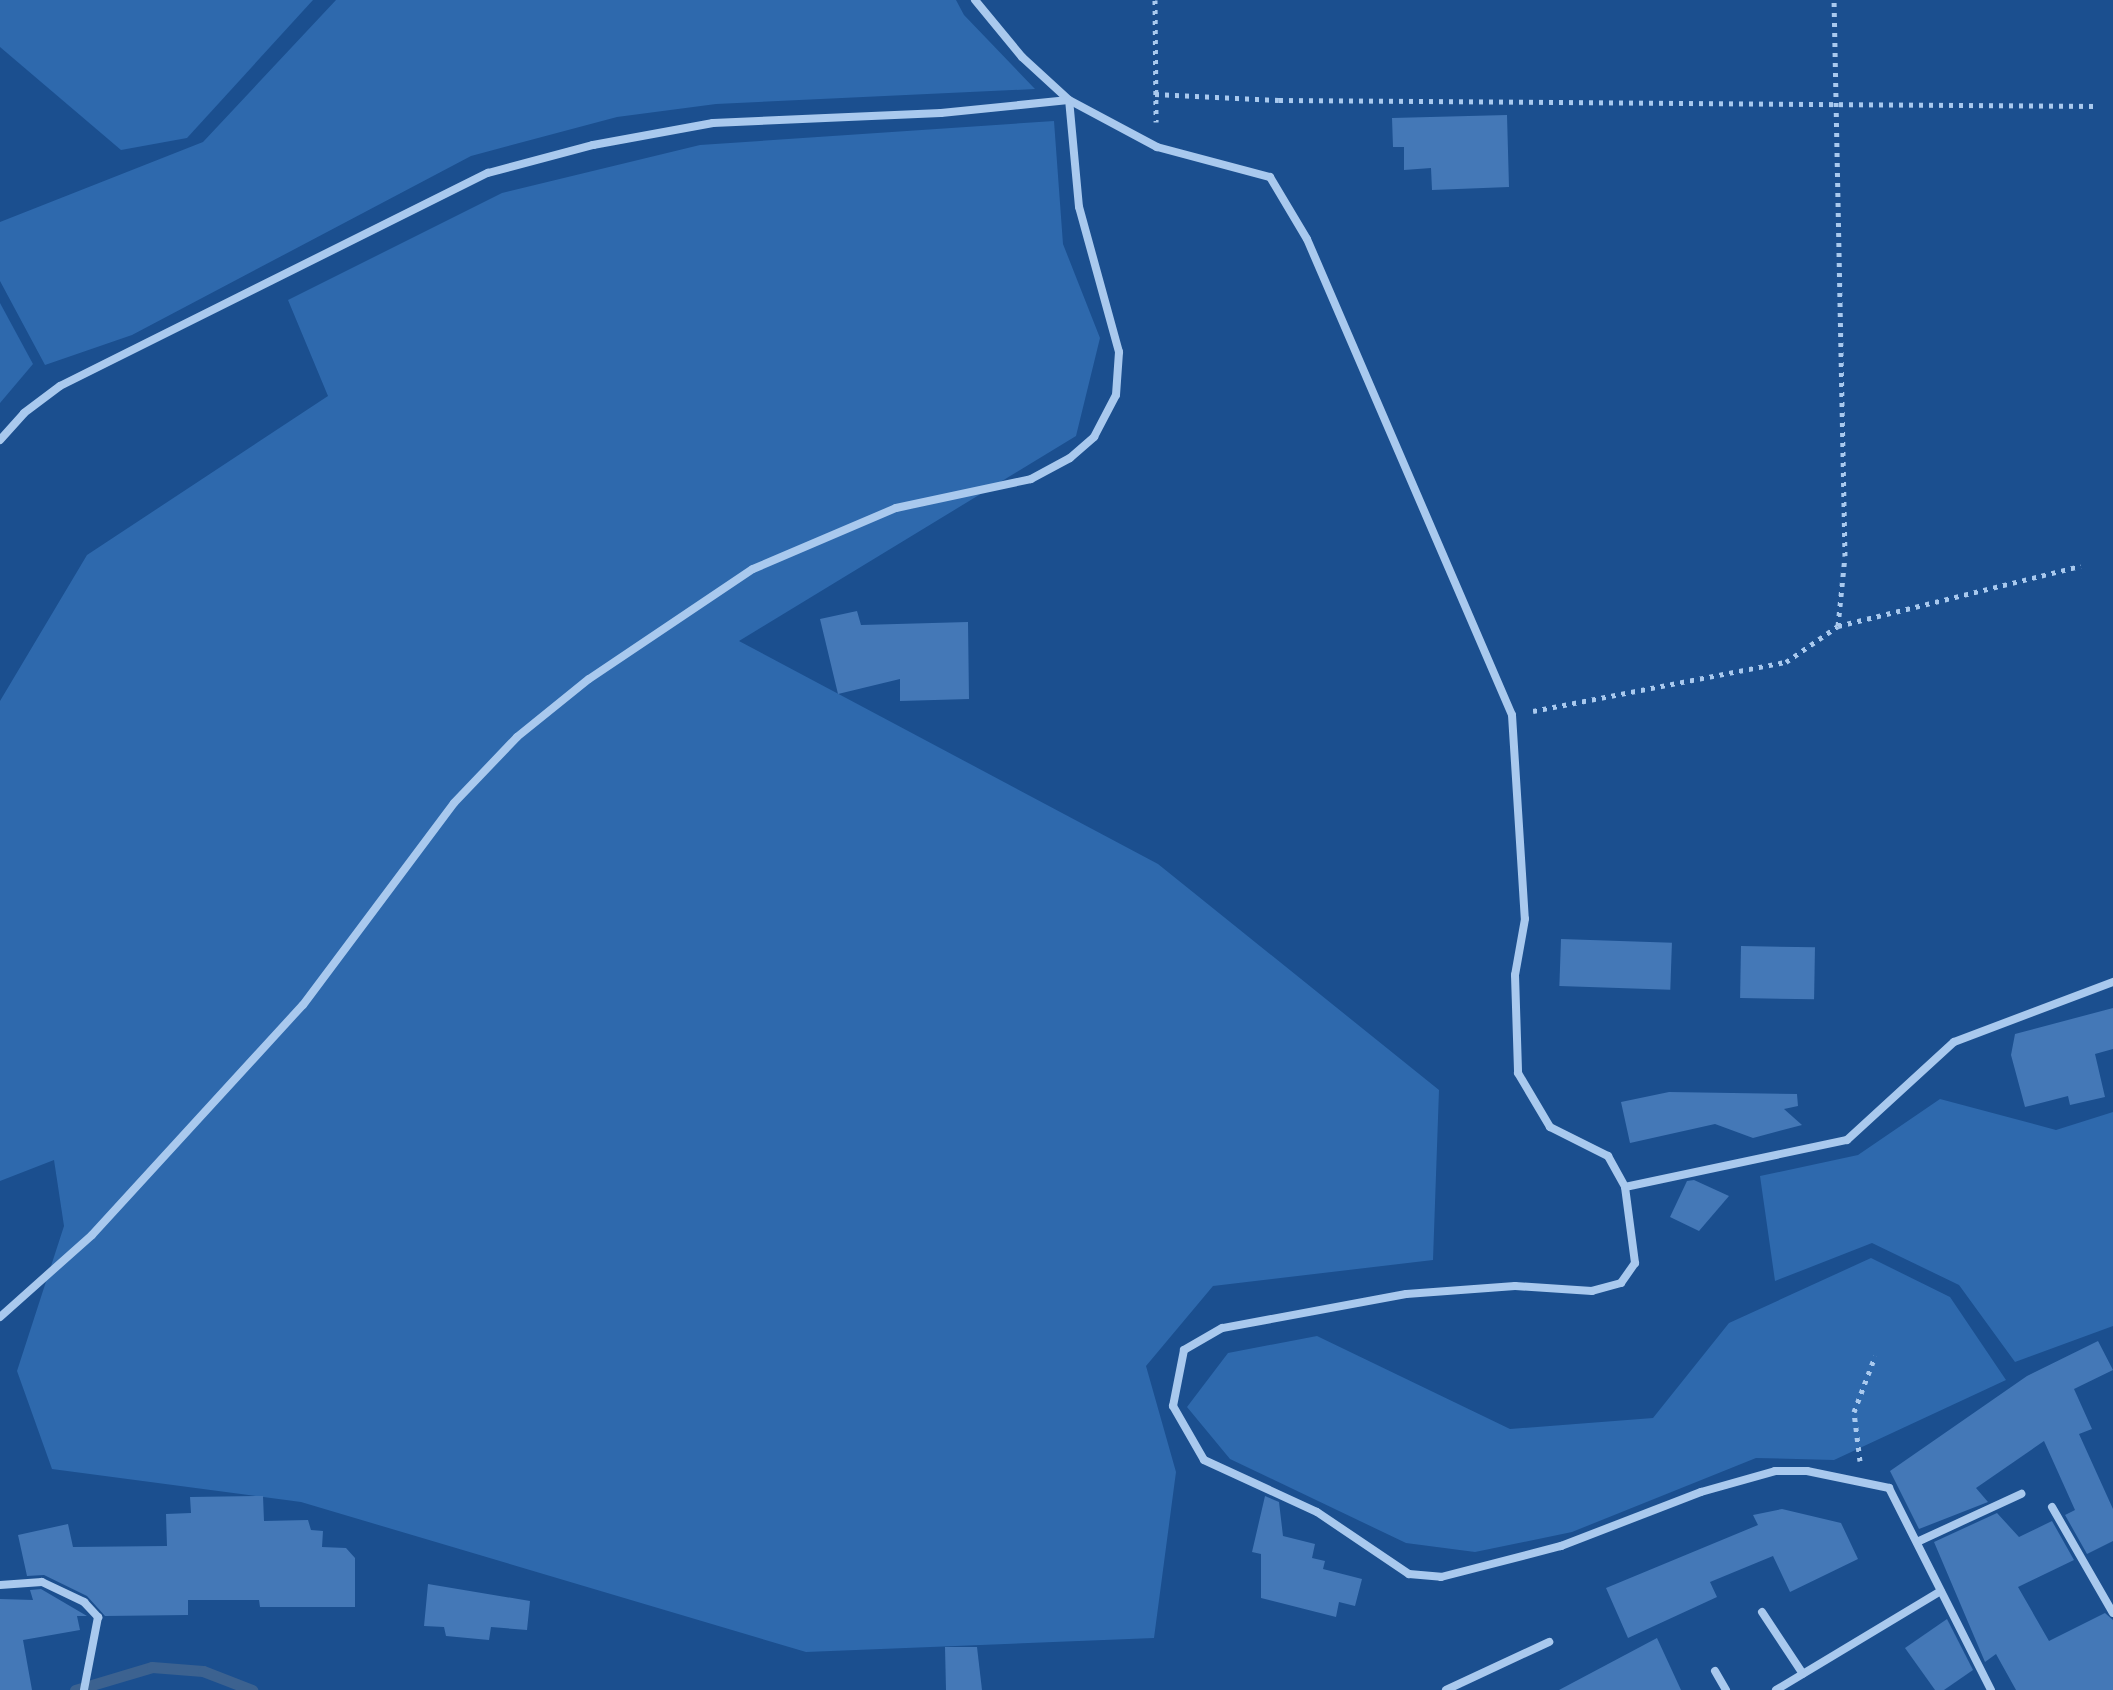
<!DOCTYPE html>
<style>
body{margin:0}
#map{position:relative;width:2113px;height:1690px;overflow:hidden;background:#1b4f8f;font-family:"Asap Condensed",sans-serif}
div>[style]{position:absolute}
.green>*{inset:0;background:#2e69ad}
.stream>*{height:11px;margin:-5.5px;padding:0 5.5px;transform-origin:5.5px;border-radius:5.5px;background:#3c6290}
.building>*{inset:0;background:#4478b7;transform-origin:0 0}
.path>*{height:5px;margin-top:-2.5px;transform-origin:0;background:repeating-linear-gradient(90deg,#a9c9ee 0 4px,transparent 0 10px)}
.street>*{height:8px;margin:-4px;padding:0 4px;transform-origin:4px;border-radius:4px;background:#a9c9ee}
span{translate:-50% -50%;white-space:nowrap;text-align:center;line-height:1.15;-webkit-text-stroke:6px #1b4f8f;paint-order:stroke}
</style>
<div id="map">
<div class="green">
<i style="clip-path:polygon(0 0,313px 0,187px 138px,121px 150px,0 47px)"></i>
<i style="clip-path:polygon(336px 0,956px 0,964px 15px,1035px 89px,716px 104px,617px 117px,471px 156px,132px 335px,45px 365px,0 281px,0 222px,203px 142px)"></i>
<i style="clip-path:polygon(1054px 121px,1063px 244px,1100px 338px,1076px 436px,739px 641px,1158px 864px,1439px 1090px,1433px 1260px,1213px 1286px,1146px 1366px,1176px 1472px,1154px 1638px,806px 1652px,301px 1502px,52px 1469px,17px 1371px,64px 1226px,54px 1160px,0 1181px,0 701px,87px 555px,328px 396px,288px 300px,502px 193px,700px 145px)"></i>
<i style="clip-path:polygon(0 303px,33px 364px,0 403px)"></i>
<i style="clip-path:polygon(1940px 1099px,2056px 1130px,2113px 1112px,2113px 1326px,2015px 1362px,1959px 1285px,1872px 1243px,1775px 1281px,1760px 1176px,1858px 1155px)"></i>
<i style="clip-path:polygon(1871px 1258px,1950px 1297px,2006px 1380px,1834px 1460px,1756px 1458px,1572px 1532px,1475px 1552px,1406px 1543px,1230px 1459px,1187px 1407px,1228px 1353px,1317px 1336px,1510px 1429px,1653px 1418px,1729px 1323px)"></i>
</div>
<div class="stream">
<i style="left:75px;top:1690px;width:80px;rotate:-16.6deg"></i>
<i style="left:152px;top:1667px;width:51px;rotate:4.5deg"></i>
<i style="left:203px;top:1671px;width:53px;rotate:21.2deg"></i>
</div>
<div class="building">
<i style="clip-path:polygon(1507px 115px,1509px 187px,1432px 190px,1431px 168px,1404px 170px,1404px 147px,1393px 147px,1392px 118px)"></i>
<i style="clip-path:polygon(857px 611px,861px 625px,968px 622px,969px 699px,900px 701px,900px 679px,838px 694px,820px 619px)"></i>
<i style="left:1561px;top:939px;width:111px;height:47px;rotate:2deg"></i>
<i style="left:1741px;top:946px;width:74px;height:52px;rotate:1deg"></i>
<i style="clip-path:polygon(2113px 1008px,2113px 1049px,2095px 1054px,2105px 1097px,2070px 1105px,2068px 1096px,2025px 1107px,2011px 1055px,2015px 1034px)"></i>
<i style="clip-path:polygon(1669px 1092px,1797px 1094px,1798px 1106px,1784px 1109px,1802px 1125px,1753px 1138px,1715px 1124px,1630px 1143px,1621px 1102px)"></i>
<i style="clip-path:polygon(1694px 1180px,1729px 1196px,1699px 1231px,1670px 1217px,1687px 1181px)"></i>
<i style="clip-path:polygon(2098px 1341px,2113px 1370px,2074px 1389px,2092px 1429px,2079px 1434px,2113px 1509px,2113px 1541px,2087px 1554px,2065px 1515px,2075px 1510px,2044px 1441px,1976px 1488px,1988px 1502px,1919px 1529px,1890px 1471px,2027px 1376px)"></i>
<i style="clip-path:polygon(263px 1496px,264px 1521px,308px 1520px,311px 1530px,323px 1531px,322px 1547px,346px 1548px,355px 1558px,355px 1607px,260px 1607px,259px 1600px,188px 1600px,188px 1615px,105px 1616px,87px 1596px,44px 1575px,27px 1576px,18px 1535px,68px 1524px,73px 1547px,167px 1546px,166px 1514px,191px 1513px,190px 1497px)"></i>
<i style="clip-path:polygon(1265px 1496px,1279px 1502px,1283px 1536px,1315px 1544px,1312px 1558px,1325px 1561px,1323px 1569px,1362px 1579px,1355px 1606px,1339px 1602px,1336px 1617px,1261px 1598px,1261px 1554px,1252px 1552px)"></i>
<i style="clip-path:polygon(1782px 1509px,1841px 1523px,1858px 1559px,1790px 1592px,1773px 1556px,1710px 1582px,1717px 1597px,1628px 1638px,1606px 1588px,1758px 1525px,1753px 1515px)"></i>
<i style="clip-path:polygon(1997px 1513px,2019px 1537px,2052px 1521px,2074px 1560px,2018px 1587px,2049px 1641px,2105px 1613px,2113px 1620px,2113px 1690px,2016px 1690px,1996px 1654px,1985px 1662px,1934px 1542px)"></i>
<i style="clip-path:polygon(428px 1584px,530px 1601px,527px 1630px,491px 1627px,489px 1640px,446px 1636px,444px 1627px,424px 1626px)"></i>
<i style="clip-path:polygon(41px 1589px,87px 1616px,77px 1616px,80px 1630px,23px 1640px,32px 1690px,0 1690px,0 1599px,33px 1600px,30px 1590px)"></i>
<i style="clip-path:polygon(1947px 1619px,1973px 1670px,1944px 1690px,1935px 1690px,1905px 1648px)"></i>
<i style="clip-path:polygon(1657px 1638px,1681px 1690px,1559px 1690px)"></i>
<i style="clip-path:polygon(945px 1647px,977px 1647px,982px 1690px,946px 1690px)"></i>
</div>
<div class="path">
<i style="left:1155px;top:0;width:122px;rotate:89.5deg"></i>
<i style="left:1155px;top:94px;width:124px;rotate:2.8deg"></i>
<i style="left:1279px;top:100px;width:818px;rotate:0.42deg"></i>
<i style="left:1838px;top:626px;width:250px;rotate:-13.9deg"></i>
<i style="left:1533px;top:711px;width:258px;rotate:-11deg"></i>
<i style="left:1786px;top:662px;width:63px;rotate:-34.7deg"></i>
<i style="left:1838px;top:626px;width:70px;rotate:-84.3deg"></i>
<i style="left:1845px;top:556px;width:556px;rotate:-91.13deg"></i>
<i style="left:1860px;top:1461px;width:49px;rotate:-97deg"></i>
<i style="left:1854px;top:1412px;width:60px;rotate:-69.4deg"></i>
</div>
<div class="street">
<i style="left:975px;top:0;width:74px;rotate:50.5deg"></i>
<i style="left:1022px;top:57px;width:64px;rotate:42.5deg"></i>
<i style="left:1069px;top:100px;width:100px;rotate:28.1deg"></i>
<i style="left:1157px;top:147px;width:117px;rotate:14.9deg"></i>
<i style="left:1270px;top:177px;width:72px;rotate:59.2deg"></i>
<i style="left:1307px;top:239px;width:518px;rotate:66.7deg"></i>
<i style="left:1512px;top:715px;width:204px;rotate:86.4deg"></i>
<i style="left:1525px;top:919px;width:57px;rotate:100.1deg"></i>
<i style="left:1515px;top:975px;width:98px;rotate:88.2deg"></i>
<i style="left:1518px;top:1073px;width:63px;rotate:59.3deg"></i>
<i style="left:1550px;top:1127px;width:65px;rotate:26.6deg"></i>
<i style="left:1608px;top:1156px;width:35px;rotate:61deg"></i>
<i style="left:1625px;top:1187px;width:77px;rotate:82.5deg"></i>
<i style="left:1635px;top:1263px;width:24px;rotate:125deg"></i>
<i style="left:1621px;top:1283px;width:30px;rotate:165deg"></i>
<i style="left:1592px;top:1291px;width:77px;rotate:-176.3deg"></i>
<i style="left:1515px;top:1286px;width:109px;rotate:175.8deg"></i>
<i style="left:1406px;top:1294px;width:187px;rotate:169.5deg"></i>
<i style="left:1222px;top:1328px;width:44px;rotate:149.9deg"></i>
<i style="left:1184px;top:1350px;width:57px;rotate:101.1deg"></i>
<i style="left:1173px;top:1406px;width:62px;rotate:60.1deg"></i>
<i style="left:1204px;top:1460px;width:124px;rotate:24.7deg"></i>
<i style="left:1317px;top:1512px;width:111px;rotate:34deg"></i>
<i style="left:1409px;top:1574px;width:32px;rotate:5deg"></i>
<i style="left:1441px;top:1577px;width:124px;rotate:-14.5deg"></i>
<i style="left:1561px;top:1546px;width:150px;rotate:-21.1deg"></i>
<i style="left:1701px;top:1492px;width:77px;rotate:-15.8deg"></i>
<i style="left:1775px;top:1471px;width:32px"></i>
<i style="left:1807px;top:1471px;width:84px;rotate:11.7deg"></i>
<i style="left:1889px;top:1488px;width:226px;rotate:63.2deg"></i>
<i style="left:0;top:440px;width:36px;rotate:-48deg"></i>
<i style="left:24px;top:413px;width:45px;rotate:-36.9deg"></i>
<i style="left:60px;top:386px;width:478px;rotate:-26.5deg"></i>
<i style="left:488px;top:173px;width:109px;rotate:-14.9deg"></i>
<i style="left:593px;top:145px;width:122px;rotate:-10.4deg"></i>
<i style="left:713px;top:123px;width:228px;rotate:-2.5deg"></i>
<i style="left:941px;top:113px;width:128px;rotate:-5.8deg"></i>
<i style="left:1625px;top:1187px;width:227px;rotate:-12deg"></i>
<i style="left:1847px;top:1140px;width:145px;rotate:-42.5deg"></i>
<i style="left:1954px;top:1042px;width:170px;rotate:-20.7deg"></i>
<i style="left:0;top:1317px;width:123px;rotate:-41.7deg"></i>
<i style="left:92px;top:1235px;width:312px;rotate:-47.5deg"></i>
<i style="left:303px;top:1005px;width:252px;rotate:-53.2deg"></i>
<i style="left:454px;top:803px;width:91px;rotate:-46.3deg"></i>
<i style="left:517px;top:737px;width:92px;rotate:-38.9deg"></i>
<i style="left:589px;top:679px;width:197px;rotate:-33.9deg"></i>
<i style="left:753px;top:569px;width:155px;rotate:-23.1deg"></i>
<i style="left:896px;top:508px;width:138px;rotate:-12.1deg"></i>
<i style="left:1031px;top:479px;width:44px;rotate:-28.3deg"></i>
<i style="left:1070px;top:458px;width:32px;rotate:-41deg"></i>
<i style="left:1094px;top:437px;width:47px;rotate:-62.4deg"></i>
<i style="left:1116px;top:395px;width:43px;rotate:-86deg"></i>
<i style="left:1119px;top:352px;width:150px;rotate:-105.4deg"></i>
<i style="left:1079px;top:207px;width:107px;rotate:-95.3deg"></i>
<i style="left:2052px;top:1507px;width:122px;rotate:60.1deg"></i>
<i style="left:1917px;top:1542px;width:115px;rotate:-24.8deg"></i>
<i style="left:0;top:1585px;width:42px;rotate:-4.1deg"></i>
<i style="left:42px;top:1582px;width:47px;rotate:25.5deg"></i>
<i style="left:84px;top:1602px;width:21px;rotate:47deg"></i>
<i style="left:98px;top:1617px;width:74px;rotate:100.9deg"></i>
<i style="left:1762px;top:1612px;width:74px;rotate:56.5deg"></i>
<i style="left:1715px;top:1671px;width:22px;rotate:60deg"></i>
<i style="left:1446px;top:1690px;width:114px;rotate:-25deg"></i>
<i style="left:1776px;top:1690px;width:192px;rotate:-31deg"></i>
</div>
</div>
